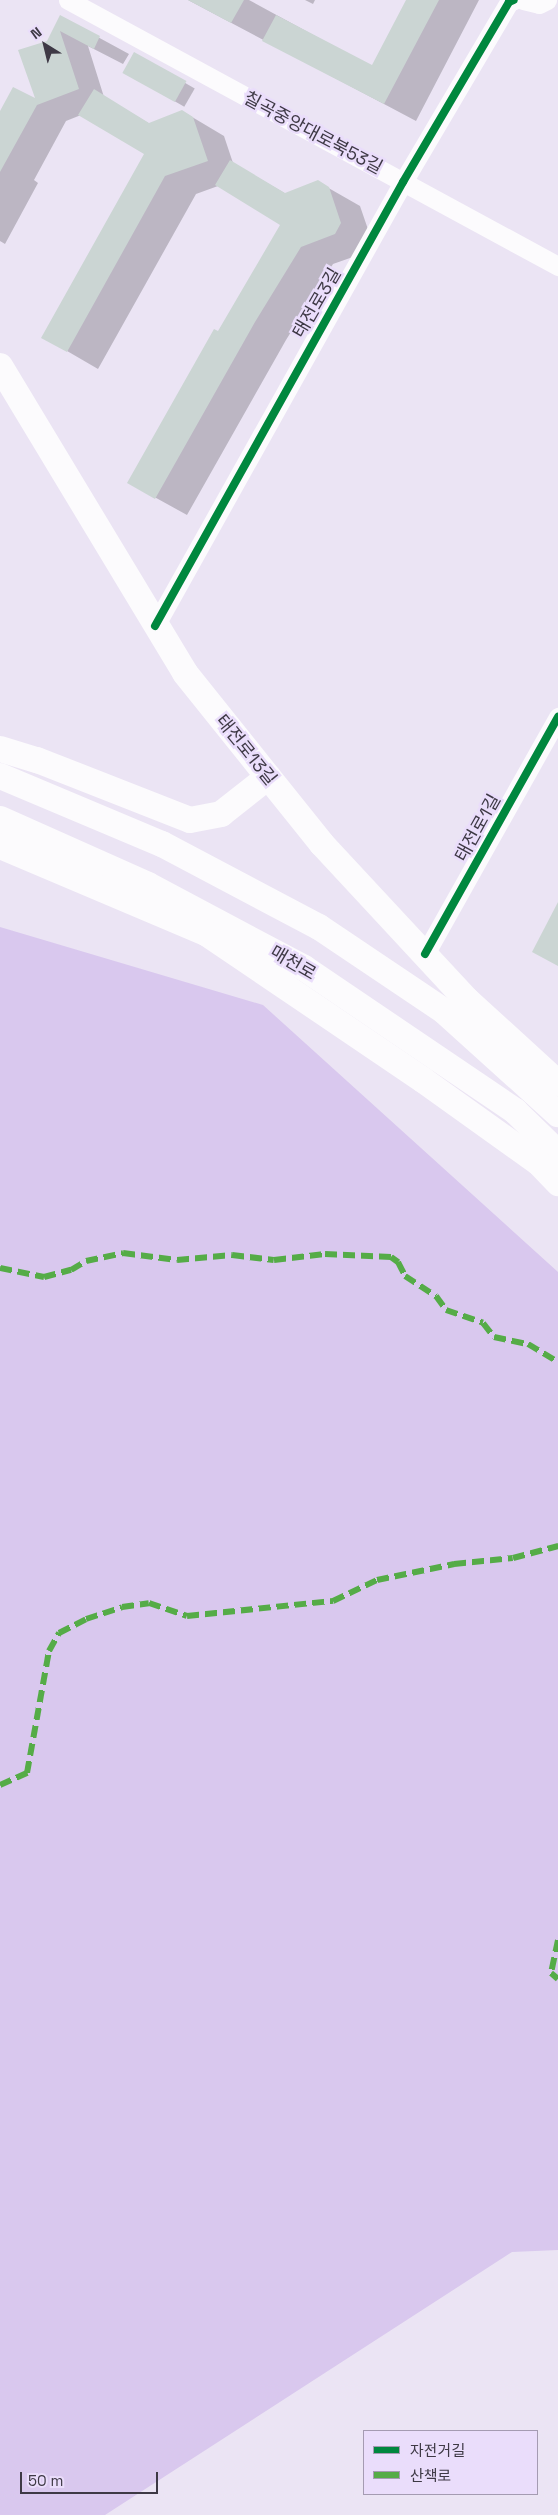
<!DOCTYPE html>
<meta charset="utf-8">
<style>
body{margin:0}
#map{position:relative;width:558px;height:2515px;overflow:hidden;background:#ebe4f4;font-family:"Space Grotesk","Noto Sans KR",sans-serif}
div>[style]{position:absolute}
.green>*{inset:0;background:#d9c8ee}
.shadow>*{inset:0;background:#0003;transform-origin:0 0}
.building>*{inset:0;background:#cbd5d3;transform-origin:0 0}
.street>*{height:19px;margin:-9.5px;padding:0 9.5px;transform-origin:9.5px;border-radius:9.5px;background:#fcfbfd}
.secondary>*{height:26px;margin:-13px;padding:0 13px;transform-origin:13px;border-radius:13px;background:#fcfbfd}
.quiet>*{height:6px;margin-top:-3px;transform-origin:0;background:repeating-linear-gradient(90deg,#55ac47 0 12px,transparent 0 18px)}
.cycleway>*{height:8px;margin:-4px;padding:0 4px;transform-origin:4px;border-radius:4px;background:#00873e}
span{translate:-50% -50%;white-space:nowrap;text-align:center;line-height:1.15;-webkit-text-stroke:5px #eaddfb;paint-order:stroke}
.street-label{font-size:18px;color:#3e3945}
.legend{position:absolute;left:363px;top:2430px;width:175px;height:65px;box-sizing:border-box;background:#eaddfb;border:1px solid #a59bb2;margin:0;padding:6px 9px;list-style:none;font-size:15px;color:#3e3945}
.legend li{display:flex;align-items:center;gap:10px;height:25px}
.legend b{width:25px;border:1px solid #a59bb2}
.north{position:absolute;left:20px;top:20px;width:50px;height:50px;-webkit-text-stroke:4px #eaddfb;paint-order:stroke;rotate:324deg;font-size:14px;font-weight:700;line-height:20px;text-align:center;color:#3e3945}
.north::after{content:'';display:block;margin:auto;width:18px;height:22px;background:#3e3945;clip-path:polygon(50% 0,100% 100%,50% 72%,0 100%)}
.scale{position:absolute;left:20px;top:2472px;width:138px;height:22px;box-sizing:border-box;border:2px solid #3e3945;border-top:0;padding-left:6px;font-size:15px;line-height:18px;white-space:nowrap;color:#3e3945;-webkit-text-stroke:4px #eaddfb;paint-order:stroke}
</style>
<div id="map">
<div class="green">
<i style="clip-path:polygon(0 927px,263px 1005px,558px 1272px,558px 2250px,512px 2252px,105px 2515px,0 2515px)"></i>
</div>
<div class="shadow">
<i style="clip-path:polygon(188px 0,249px 0,372px 67px,407px 0,479px 0,416px 121px)"></i>
<i style="clip-path:polygon(305px 0,315px 0,313px 4px)"></i>
<i style="clip-path:polygon(61px 17px,129px 54px,123px 64px,88px 46px,104px 97px,150px 124px,182px 111px,224px 136px,233px 163px,286px 194px,318px 182px,360px 206px,372px 241px,367px 252px,333px 264px,286px 340px,187px 515px,129px 483px,282px 224px,218px 186px,196px 194px,98px 369px,43px 337px,146px 154px,81px 115px,66px 121px,34px 180px,38px 183px,5px 244px,0 241px,0 114px,37px 101px,48px 42px)"></i>
<i style="left:135px;top:54px;width:69px;height:21px;rotate:30deg"></i>
</div>
<div class="building">
<i style="clip-path:polygon(188px 0,244px 0,231px 23px)"></i>
<i style="clip-path:polygon(406px 0,439px 0,384px 104px,262px 41px,276px 15px,372px 65px)"></i>
<i style="clip-path:polygon(60px 15px,100px 36px,94px 49px,60px 31px,79px 89px,37px 105px,0 172px,0 111px,13px 87px,35px 98px,18px 50px,47px 41px)"></i>
<i style="left:134px;top:52px;width:60px;height:24px;rotate:29deg"></i>
<i style="clip-path:polygon(94px 89px,149px 123px,182px 110px,193px 117px,208px 161px,165px 176px,67px 352px,41px 338px,144px 154px,78px 115px)"></i>
<i style="clip-path:polygon(230px 160px,285px 193px,318px 180px,329px 187px,341px 223px,335px 234px,301px 247px,255px 322px,155px 499px,127px 483px,214px 329px,218px 331px,280px 225px,215px 185px)"></i>
<i style="clip-path:polygon(558px 902px,558px 966px,532px 952px)"></i>
</div>
<div class="street">
<i style="left:68px;top:0;width:558px;rotate:28.5deg"></i>
<i style="left:523px;top:0;width:16px;rotate:14deg"></i>
<i style="left:539px;top:4px;width:9px;rotate:-27deg"></i>
<i style="left:155px;top:626px;width:509px;rotate:-60.81deg"></i>
<i style="left:403px;top:182px;width:209px;rotate:-59.5deg"></i>
<i style="left:509px;top:2px;width:5px;rotate:-22deg"></i>
<i style="left:425px;top:954px;width:272px;rotate:-60.7deg"></i>
</div>
<div class="secondary">
<i style="left:0;top:366px;width:358px;rotate:58.9deg"></i>
<i style="left:185px;top:673px;width:219px;rotate:51.3deg"></i>
<i style="left:322px;top:844px;width:213px;rotate:47.1deg"></i>
<i style="left:467px;top:1000px;width:123px;rotate:42.4deg"></i>
<i style="left:0;top:749px;width:39px;rotate:17deg"></i>
<i style="left:37px;top:760px;width:164px;rotate:21.4deg"></i>
<i style="left:190px;top:820px;width:32px;rotate:-11deg"></i>
<i style="left:221px;top:814px;width:60px;rotate:-38.2deg"></i>
<i style="left:0;top:776px;width:176px;rotate:22.8deg"></i>
<i style="left:162px;top:844px;width:178px;rotate:27.9deg"></i>
<i style="left:319px;top:927px;width:151px;rotate:33.9deg"></i>
<i style="left:444px;top:1011px;width:154px;rotate:42.1deg"></i>
<i style="left:0;top:819px;width:162px;rotate:24deg"></i>
<i style="left:148px;top:885px;width:177px;rotate:28deg"></i>
<i style="left:304px;top:968px;width:255px;rotate:34.1deg"></i>
<i style="left:515px;top:1111px;width:60px;rotate:44.3deg"></i>
<i style="left:0;top:846px;width:224px;rotate:22.9deg"></i>
<i style="left:206px;top:933px;width:262px;rotate:34.1deg"></i>
<i style="left:423px;top:1080px;width:143px;rotate:35.6deg"></i>
<i style="left:539px;top:1163px;width:28px;rotate:46deg"></i>
</div>
<div class="quiet">
<i style="left:0;top:1268px;width:45px;rotate:11.6deg"></i>
<i style="left:44px;top:1277px;width:28px;rotate:-15deg"></i>
<i style="left:71px;top:1270px;width:17px;rotate:-31deg"></i>
<i style="left:86px;top:1261px;width:38px;rotate:-12deg"></i>
<i style="left:123px;top:1253px;width:54px;rotate:7.4deg"></i>
<i style="left:177px;top:1260px;width:55px;rotate:-5.2deg"></i>
<i style="left:232px;top:1255px;width:42px;rotate:6.8deg"></i>
<i style="left:274px;top:1260px;width:51px;rotate:-6.7deg"></i>
<i style="left:325px;top:1254px;width:66px;rotate:2.6deg"></i>
<i style="left:391px;top:1257px;width:9px;rotate:36deg"></i>
<i style="left:398px;top:1262px;width:16px;rotate:63deg"></i>
<i style="left:405px;top:1276px;width:37px;rotate:33deg"></i>
<i style="left:436px;top:1296px;width:17px;rotate:54deg"></i>
<i style="left:446px;top:1310px;width:39px;rotate:19deg"></i>
<i style="left:483px;top:1323px;width:18px;rotate:52deg"></i>
<i style="left:494px;top:1337px;width:35px;rotate:12deg"></i>
<i style="left:528px;top:1344px;width:35px;rotate:31deg"></i>
<i style="left:0;top:1785px;width:30px;rotate:-24deg"></i>
<i style="left:27px;top:1773px;width:124px;rotate:-79.8deg"></i>
<i style="left:49px;top:1651px;width:21px;rotate:-61deg"></i>
<i style="left:59px;top:1633px;width:30px;rotate:-27deg"></i>
<i style="left:86px;top:1619px;width:38px;rotate:-18deg"></i>
<i style="left:122px;top:1607px;width:27px;rotate:-8deg"></i>
<i style="left:149px;top:1603px;width:40px;rotate:18.9deg"></i>
<i style="left:187px;top:1616px;width:147px;rotate:-5.9deg"></i>
<i style="left:333px;top:1601px;width:49px;rotate:-25.5deg"></i>
<i style="left:377px;top:1580px;width:79px;rotate:-11.7deg"></i>
<i style="left:454px;top:1564px;width:59px;rotate:-5.8deg"></i>
<i style="left:513px;top:1558px;width:47px;rotate:-14.9deg"></i>
<i style="left:558px;top:1940px;width:34px;rotate:102deg"></i>
<i style="left:551px;top:1973px;width:9px;rotate:41deg"></i>
</div>
<div class="cycleway">
<i style="left:155px;top:626px;width:509px;rotate:-60.81deg"></i>
<i style="left:403px;top:182px;width:209px;rotate:-59.5deg"></i>
<i style="left:509px;top:2px;width:5px;rotate:-22deg"></i>
<i style="left:425px;top:954px;width:272px;rotate:-60.7deg"></i>
</div>
<div class="street-label">
<span style="left:313px;top:133px;rotate:28deg">칠곡중앙대로북53길</span>
<span style="left:317px;top:303px;rotate:-60deg">태전로3길</span>
<span style="left:246px;top:750px;rotate:51deg">태전로13길</span>
<span style="left:478px;top:828px;rotate:-61deg">태전로1길</span>
<span style="left:293px;top:963px;rotate:30deg">매천로</span>
</div>
<ul class="legend">
<li><b style="height:6px;background:#00873e"></b>자전거길</li>
<li><b style="height:6px;background:#55ac47"></b>산책로</li>
</ul>
<div class="north">N</div>
<div class="scale">50 m</div>
</div>
